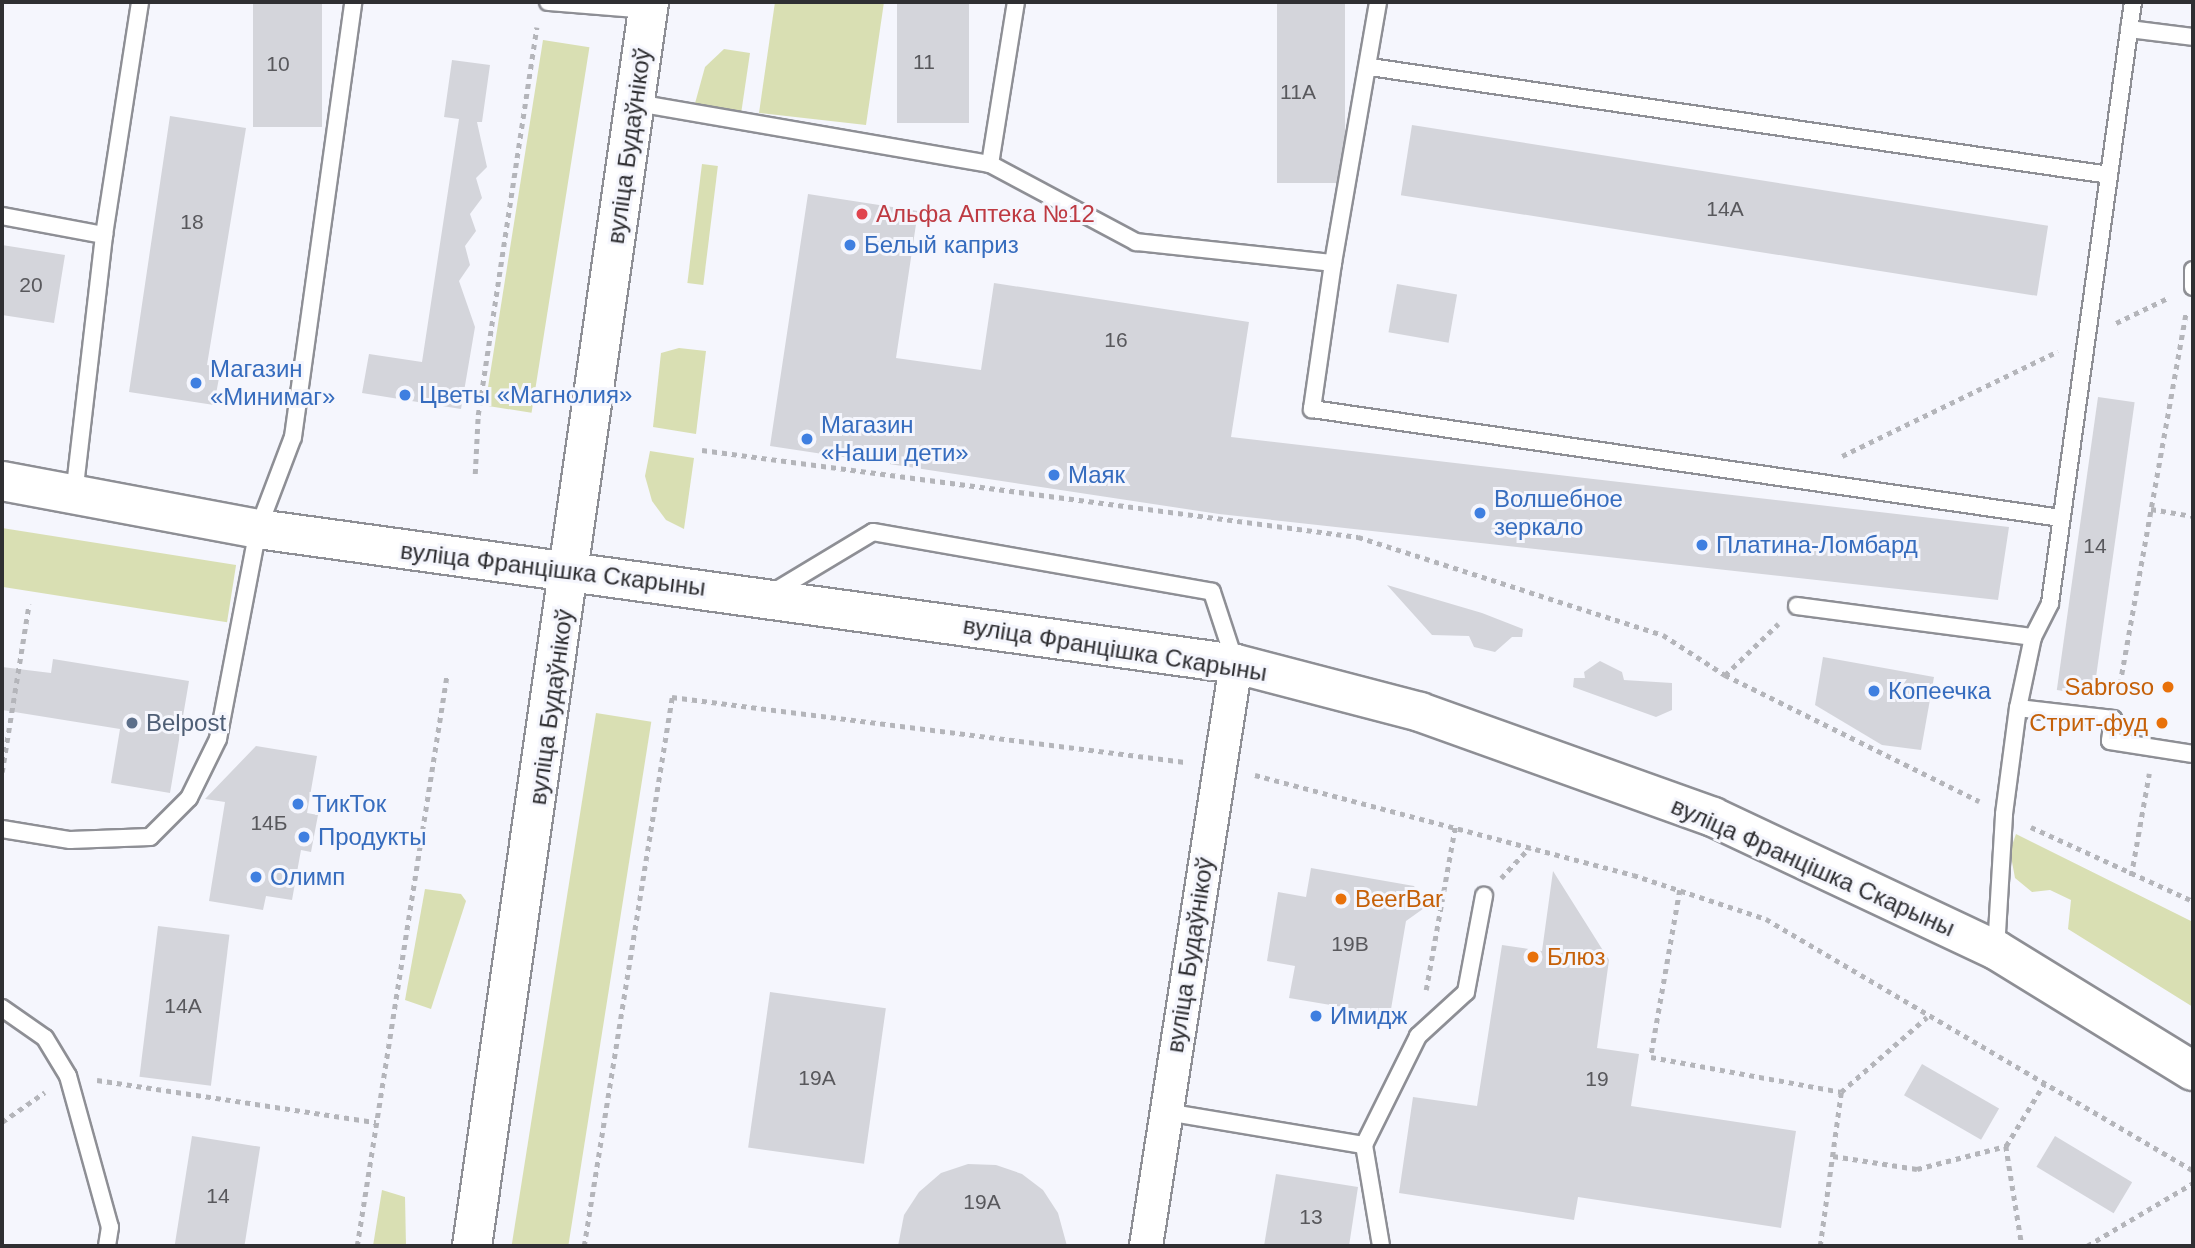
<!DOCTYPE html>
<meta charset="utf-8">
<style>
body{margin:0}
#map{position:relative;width:2195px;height:1248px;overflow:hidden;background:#f5f6fd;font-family:Helvetica,sans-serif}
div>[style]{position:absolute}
.green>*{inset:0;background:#d9dfb3;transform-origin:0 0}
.building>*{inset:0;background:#d4d5db;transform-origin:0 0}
.path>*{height:4.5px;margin-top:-2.25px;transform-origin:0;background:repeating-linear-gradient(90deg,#b4b5ba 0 5px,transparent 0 10px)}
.roads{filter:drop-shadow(2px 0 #8e8f95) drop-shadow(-2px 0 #8e8f95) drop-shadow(0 2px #8e8f95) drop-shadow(0 -2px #8e8f95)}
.service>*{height:16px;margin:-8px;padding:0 8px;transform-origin:8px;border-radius:8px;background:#fff}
.minor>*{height:32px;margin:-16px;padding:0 16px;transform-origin:16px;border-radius:16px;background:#fff}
.secondary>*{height:38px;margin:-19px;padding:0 19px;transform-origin:19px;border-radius:19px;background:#fff}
.dots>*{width:19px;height:19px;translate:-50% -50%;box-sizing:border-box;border:4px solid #f5f6fd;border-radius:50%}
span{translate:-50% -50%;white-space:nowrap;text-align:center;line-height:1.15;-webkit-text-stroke:6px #f5f6fd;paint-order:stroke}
.number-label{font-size:21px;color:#58585c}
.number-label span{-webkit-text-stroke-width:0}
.street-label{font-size:24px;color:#2f2f32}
.health-label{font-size:24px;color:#be3a42}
.left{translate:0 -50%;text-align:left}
.shop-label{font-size:24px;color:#366cbe}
.food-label{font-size:24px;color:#c56008}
.right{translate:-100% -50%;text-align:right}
.service-label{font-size:24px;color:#4e5e75}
.frame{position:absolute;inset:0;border:4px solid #2f2f32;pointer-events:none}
</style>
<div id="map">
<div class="green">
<i style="clip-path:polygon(775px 2px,884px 2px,866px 125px,759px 113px)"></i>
<i style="left:543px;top:40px;width:47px;height:370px;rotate:9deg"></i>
<i style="clip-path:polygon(724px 49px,750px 53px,741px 114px,694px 107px,705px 67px)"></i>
<i style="left:702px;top:164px;width:16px;height:120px;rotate:7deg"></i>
<i style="clip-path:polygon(679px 348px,706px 351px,696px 434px,653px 427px,661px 353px)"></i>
<i style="clip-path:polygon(650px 451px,694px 458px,684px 529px,666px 520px,652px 501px,645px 476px)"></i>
<i style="left:2px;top:528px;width:237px;height:58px;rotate:9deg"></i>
<i style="left:596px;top:713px;width:56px;height:539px;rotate:9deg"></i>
<i style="clip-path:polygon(2016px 834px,2193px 922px,2193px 1007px,2068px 929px,2071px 900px,2050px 890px,2032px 892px,2015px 878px,2010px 851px)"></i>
<i style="clip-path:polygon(425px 889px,461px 894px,466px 901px,431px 1009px,405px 1000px)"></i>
<i style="clip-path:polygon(382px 1190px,405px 1197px,406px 1246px,373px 1246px)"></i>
</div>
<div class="building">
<i style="left:253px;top:2px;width:69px;height:125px"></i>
<i style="left:897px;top:2px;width:72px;height:121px"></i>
<i style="left:1277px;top:2px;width:68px;height:181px"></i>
<i style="clip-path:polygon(452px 60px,490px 65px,482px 122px,477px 122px,487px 167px,476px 178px,482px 198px,470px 214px,476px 231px,465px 246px,470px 265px,459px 281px,475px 327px,461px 409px,362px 393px,369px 354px,422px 362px,459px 119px,444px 117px)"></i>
<i style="clip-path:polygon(170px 116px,246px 128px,207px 365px,221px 367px,214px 405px,129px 392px)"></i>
<i style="left:1412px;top:125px;width:644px;height:71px;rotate:9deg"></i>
<i style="clip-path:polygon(808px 194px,918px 211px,896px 358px,981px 370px,994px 283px,1249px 322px,1231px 437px,2009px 527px,1998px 600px,1219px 514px,770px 446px)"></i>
<i style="clip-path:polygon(2px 245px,65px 255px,54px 323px,2px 315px)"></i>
<i style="left:1397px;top:284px;width:61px;height:49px;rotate:10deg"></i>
<i style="left:2098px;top:397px;width:37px;height:296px;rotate:8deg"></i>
<i style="clip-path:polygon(1387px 585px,1482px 613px,1523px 629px,1522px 637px,1512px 637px,1495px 652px,1474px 647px,1469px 636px,1432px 635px)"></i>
<i style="clip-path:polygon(1823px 657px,1934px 677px,1921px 750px,1882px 745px,1815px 705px)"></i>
<i style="clip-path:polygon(53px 659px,189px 681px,170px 793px,111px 783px,120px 729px,2px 710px,2px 667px,51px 673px)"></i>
<i style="clip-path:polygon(1600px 661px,1622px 672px,1624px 680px,1672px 683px,1672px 710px,1656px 717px,1573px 687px,1574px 678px,1585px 678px,1584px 672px)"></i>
<i style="clip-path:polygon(256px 746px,317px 756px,307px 813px,318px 815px,311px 852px,301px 850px,292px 900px,266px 896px,263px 910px,209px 901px,225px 802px,205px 799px)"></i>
<i style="clip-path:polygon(1311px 868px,1414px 886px,1427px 906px,1406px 921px,1390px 1015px,1289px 998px,1295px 966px,1267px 961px,1278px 892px,1306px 897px)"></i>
<i style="clip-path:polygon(1553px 871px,1609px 960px,1597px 1048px,1639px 1054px,1631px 1106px,1796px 1131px,1781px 1228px,1578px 1197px,1574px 1220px,1399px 1193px,1413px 1097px,1477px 1106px,1502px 945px,1542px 951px)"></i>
<i style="left:158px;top:926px;width:72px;height:152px;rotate:7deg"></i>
<i style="left:770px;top:992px;width:117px;height:157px;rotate:8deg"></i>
<i style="left:1922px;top:1064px;width:89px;height:36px;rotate:30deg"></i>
<i style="left:192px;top:1136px;width:69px;height:111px;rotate:9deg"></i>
<i style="left:2055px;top:1136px;width:90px;height:36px;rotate:31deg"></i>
<i style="clip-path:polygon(968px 1164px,996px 1165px,1022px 1174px,1043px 1190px,1058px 1213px,1067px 1246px,898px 1246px,904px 1215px,919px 1192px,941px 1173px)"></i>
<i style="clip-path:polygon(1276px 1174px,1358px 1187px,1349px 1246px,1264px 1246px)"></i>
</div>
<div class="path">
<i style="left:2116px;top:323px;width:58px;rotate:-25.7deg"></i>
<i style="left:702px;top:450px;width:662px;rotate:7.55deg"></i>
<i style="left:1358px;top:537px;width:320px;rotate:17.8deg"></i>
<i style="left:1663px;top:635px;width:74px;rotate:32.8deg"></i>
<i style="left:1725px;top:675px;width:284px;rotate:26.4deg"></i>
<i style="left:1842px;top:456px;width:240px;rotate:-25.9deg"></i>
<i style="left:475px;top:474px;width:59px;rotate:-87.1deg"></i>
<i style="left:478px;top:415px;width:392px;rotate:-81.4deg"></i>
<i style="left:2151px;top:509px;width:43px;rotate:9.5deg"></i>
<i style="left:1725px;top:675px;width:74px;rotate:-43.9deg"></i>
<i style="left:2118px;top:694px;width:386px;rotate:-79.9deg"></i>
<i style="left:2px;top:772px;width:170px;rotate:-80.9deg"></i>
<i style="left:1255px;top:775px;width:391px;rotate:14.8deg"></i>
<i style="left:1633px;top:875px;width:140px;rotate:18.3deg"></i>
<i style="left:1766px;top:919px;width:496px;rotate:30.5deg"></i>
<i style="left:2031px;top:827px;width:178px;rotate:24.6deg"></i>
<i style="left:2131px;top:876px;width:104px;rotate:-80deg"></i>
<i style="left:1501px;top:878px;width:42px;rotate:-46.9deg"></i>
<i style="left:1680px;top:890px;width:169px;rotate:99.9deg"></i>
<i style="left:1651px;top:1057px;width:193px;rotate:10.4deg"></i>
<i style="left:1841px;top:1092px;width:114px;rotate:-41.1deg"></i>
<i style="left:1426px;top:990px;width:166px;rotate:-79.9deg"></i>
<i style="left:97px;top:1080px;width:282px;rotate:8.6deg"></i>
<i style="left:2px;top:1122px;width:52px;rotate:-34.9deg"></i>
<i style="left:2006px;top:1146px;width:101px;rotate:80.9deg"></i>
<i style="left:1833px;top:1156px;width:85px;rotate:8.8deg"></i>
<i style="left:1917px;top:1169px;width:92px;rotate:-14.5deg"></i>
<i style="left:2006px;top:1146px;width:73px;rotate:-58.5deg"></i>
<i style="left:357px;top:1246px;width:579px;rotate:-81.06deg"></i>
<i style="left:584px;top:1246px;width:556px;rotate:-80.89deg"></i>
<i style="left:672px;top:697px;width:517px;rotate:7.22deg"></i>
<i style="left:1820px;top:1246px;width:155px;rotate:-82.2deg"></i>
<i style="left:2087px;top:1246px;width:123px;rotate:-30.7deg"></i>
</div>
<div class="roads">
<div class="service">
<i style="left:548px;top:2px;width:99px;rotate:4.6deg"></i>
<i style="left:2129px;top:29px;width:64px;rotate:7.1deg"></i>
<i style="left:1370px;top:67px;width:747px;rotate:8.31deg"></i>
<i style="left:637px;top:103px;width:358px;rotate:9.8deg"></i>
<i style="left:990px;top:164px;width:166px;rotate:28.1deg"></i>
<i style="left:1136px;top:242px;width:198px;rotate:6.1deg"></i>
<i style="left:1333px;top:263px;width:148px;rotate:98.2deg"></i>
<i style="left:1312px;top:409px;width:757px;rotate:8.28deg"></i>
<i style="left:990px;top:164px;width:164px;rotate:-80.9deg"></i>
<i style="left:2px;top:216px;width:104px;rotate:10.6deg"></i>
<i style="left:1333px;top:263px;width:265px;rotate:-80.2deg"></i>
<i style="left:2193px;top:270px;width:17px;rotate:90deg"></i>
<i style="left:74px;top:495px;width:262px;rotate:-83.4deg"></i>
<i style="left:104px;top:235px;width:236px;rotate:-81.2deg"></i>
<i style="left:770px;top:594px;width:120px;rotate:-31deg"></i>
<i style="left:873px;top:532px;width:344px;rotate:10deg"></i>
<i style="left:1212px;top:592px;width:74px;rotate:71.8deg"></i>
<i style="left:1797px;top:606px;width:238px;rotate:7.5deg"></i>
<i style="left:2018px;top:708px;width:96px;rotate:6.6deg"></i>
<i style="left:2113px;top:719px;width:22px;rotate:98deg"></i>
<i style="left:2110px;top:741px;width:84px;rotate:8.9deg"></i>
<i style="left:2px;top:829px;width:69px;rotate:9.2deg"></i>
<i style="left:70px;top:840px;width:80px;rotate:-2.1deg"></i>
<i style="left:150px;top:837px;width:55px;rotate:-45deg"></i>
<i style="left:189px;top:798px;width:66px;rotate:-63.8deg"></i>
<i style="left:218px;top:739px;width:214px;rotate:-79.2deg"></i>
<i style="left:258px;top:529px;width:98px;rotate:-69.2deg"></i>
<i style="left:293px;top:437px;width:439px;rotate:-82.1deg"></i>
<i style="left:1996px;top:950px;width:136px;rotate:-86.6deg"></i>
<i style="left:2004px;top:814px;width:107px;rotate:-82.5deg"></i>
<i style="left:2018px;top:708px;width:73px;rotate:-78.1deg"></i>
<i style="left:2033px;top:637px;width:38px;rotate:-63deg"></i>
<i style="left:2050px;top:603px;width:607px;rotate:-82.14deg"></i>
<i style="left:2px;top:1008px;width:52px;rotate:34.9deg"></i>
<i style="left:45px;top:1038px;width:44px;rotate:58.8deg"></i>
<i style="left:68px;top:1076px;width:157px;rotate:74.5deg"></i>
<i style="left:110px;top:1227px;width:19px;rotate:99deg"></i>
<i style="left:1166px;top:1112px;width:201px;rotate:9.5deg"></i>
<i style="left:1364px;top:1145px;width:122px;rotate:-63.6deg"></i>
<i style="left:1418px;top:1036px;width:65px;rotate:-42.5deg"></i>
<i style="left:1466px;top:992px;width:98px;rotate:-79.4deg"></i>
<i style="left:1364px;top:1145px;width:102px;rotate:80.4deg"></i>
</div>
<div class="minor">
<i style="left:1146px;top:1246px;width:589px;rotate:-81.21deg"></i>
</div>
<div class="secondary">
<i style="left:2px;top:481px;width:260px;rotate:10.6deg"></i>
<i style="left:258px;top:529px;width:987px;rotate:7.86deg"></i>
<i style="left:1236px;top:664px;width:190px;rotate:14.6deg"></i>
<i style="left:1420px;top:712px;width:311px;rotate:19.7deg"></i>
<i style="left:1713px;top:817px;width:313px;rotate:25.2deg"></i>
<i style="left:1996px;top:950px;width:231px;rotate:31.6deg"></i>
<i style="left:472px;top:1246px;width:1257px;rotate:-81.9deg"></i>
</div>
</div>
<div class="dots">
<i style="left:862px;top:214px;background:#e0444e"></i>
<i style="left:850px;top:245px;background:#3f7fe0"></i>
<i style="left:196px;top:383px;background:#3f7fe0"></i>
<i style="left:405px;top:395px;background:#3f7fe0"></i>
<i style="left:807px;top:439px;background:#3f7fe0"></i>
<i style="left:1054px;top:475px;background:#3f7fe0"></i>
<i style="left:1480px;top:513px;background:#3f7fe0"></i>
<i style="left:1702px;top:545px;background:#3f7fe0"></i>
<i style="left:2168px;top:687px;background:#e8710a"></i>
<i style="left:1874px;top:691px;background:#3f7fe0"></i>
<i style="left:132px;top:723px;background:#5c6f8a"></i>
<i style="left:2162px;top:723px;background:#e8710a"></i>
<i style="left:298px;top:804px;background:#3f7fe0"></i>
<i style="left:304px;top:837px;background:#3f7fe0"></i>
<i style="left:256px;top:877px;background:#3f7fe0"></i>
<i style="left:1341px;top:899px;background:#e8710a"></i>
<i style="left:1533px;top:957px;background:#e8710a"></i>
<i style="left:1316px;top:1016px;background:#3f7fe0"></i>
</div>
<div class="number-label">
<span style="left:924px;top:62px">11</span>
<span style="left:278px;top:64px">10</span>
<span style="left:1298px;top:92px">11А</span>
<span style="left:1725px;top:209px">14А</span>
<span style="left:192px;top:222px">18</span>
<span style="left:31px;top:285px">20</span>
<span style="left:1116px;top:340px">16</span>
<span style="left:2095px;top:546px">14</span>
<span style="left:269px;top:823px">14Б</span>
<span style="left:1350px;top:944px">19В</span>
<span style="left:183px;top:1006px">14А</span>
<span style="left:817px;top:1078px">19А</span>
<span style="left:1597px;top:1079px">19</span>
<span style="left:218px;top:1196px">14</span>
<span style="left:982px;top:1202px">19А</span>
<span style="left:1311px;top:1217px">13</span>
</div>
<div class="street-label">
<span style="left:629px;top:146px;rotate:-82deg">вуліца Будаўнікоў</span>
<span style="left:553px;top:569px;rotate:7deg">вуліца Францішка Скарыны</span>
<span style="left:1115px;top:649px;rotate:9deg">вуліца Францішка Скарыны</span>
<span style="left:551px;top:707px;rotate:-82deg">вуліца Будаўнікоў</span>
<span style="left:1813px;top:867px;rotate:24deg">вуліца Францішка Скарыны</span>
<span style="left:1190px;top:955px;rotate:-81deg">вуліца Будаўнікоў</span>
</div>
<div class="health-label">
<span class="left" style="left:876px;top:214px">Альфа Аптека №12</span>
</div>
<div class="shop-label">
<span class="left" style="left:864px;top:245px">Белый каприз</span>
<span class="left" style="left:210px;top:383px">Магазин<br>«Минимаг»</span>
<span class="left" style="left:419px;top:395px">Цветы «Магнолия»</span>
<span class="left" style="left:821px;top:439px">Магазин<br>«Наши дети»</span>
<span class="left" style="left:1068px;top:475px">Маяк</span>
<span class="left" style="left:1494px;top:513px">Волшебное<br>зеркало</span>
<span class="left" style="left:1716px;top:545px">Платина-Ломбард</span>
<span class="left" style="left:1888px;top:691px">Копеечка</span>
<span class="left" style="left:312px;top:804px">ТикТок</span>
<span class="left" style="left:318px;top:837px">Продукты</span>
<span class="left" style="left:270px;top:877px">Олимп</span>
<span class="left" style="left:1330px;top:1016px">Имидж</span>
</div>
<div class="food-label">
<span class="right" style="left:2154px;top:687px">Sabroso</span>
<span class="right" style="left:2148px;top:723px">Стрит-фуд</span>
<span class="left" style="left:1355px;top:899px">BeerBar</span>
<span class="left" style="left:1547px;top:957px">Блюз</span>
</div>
<div class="service-label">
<span class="left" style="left:146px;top:723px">Belpost</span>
</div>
<div class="frame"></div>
</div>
